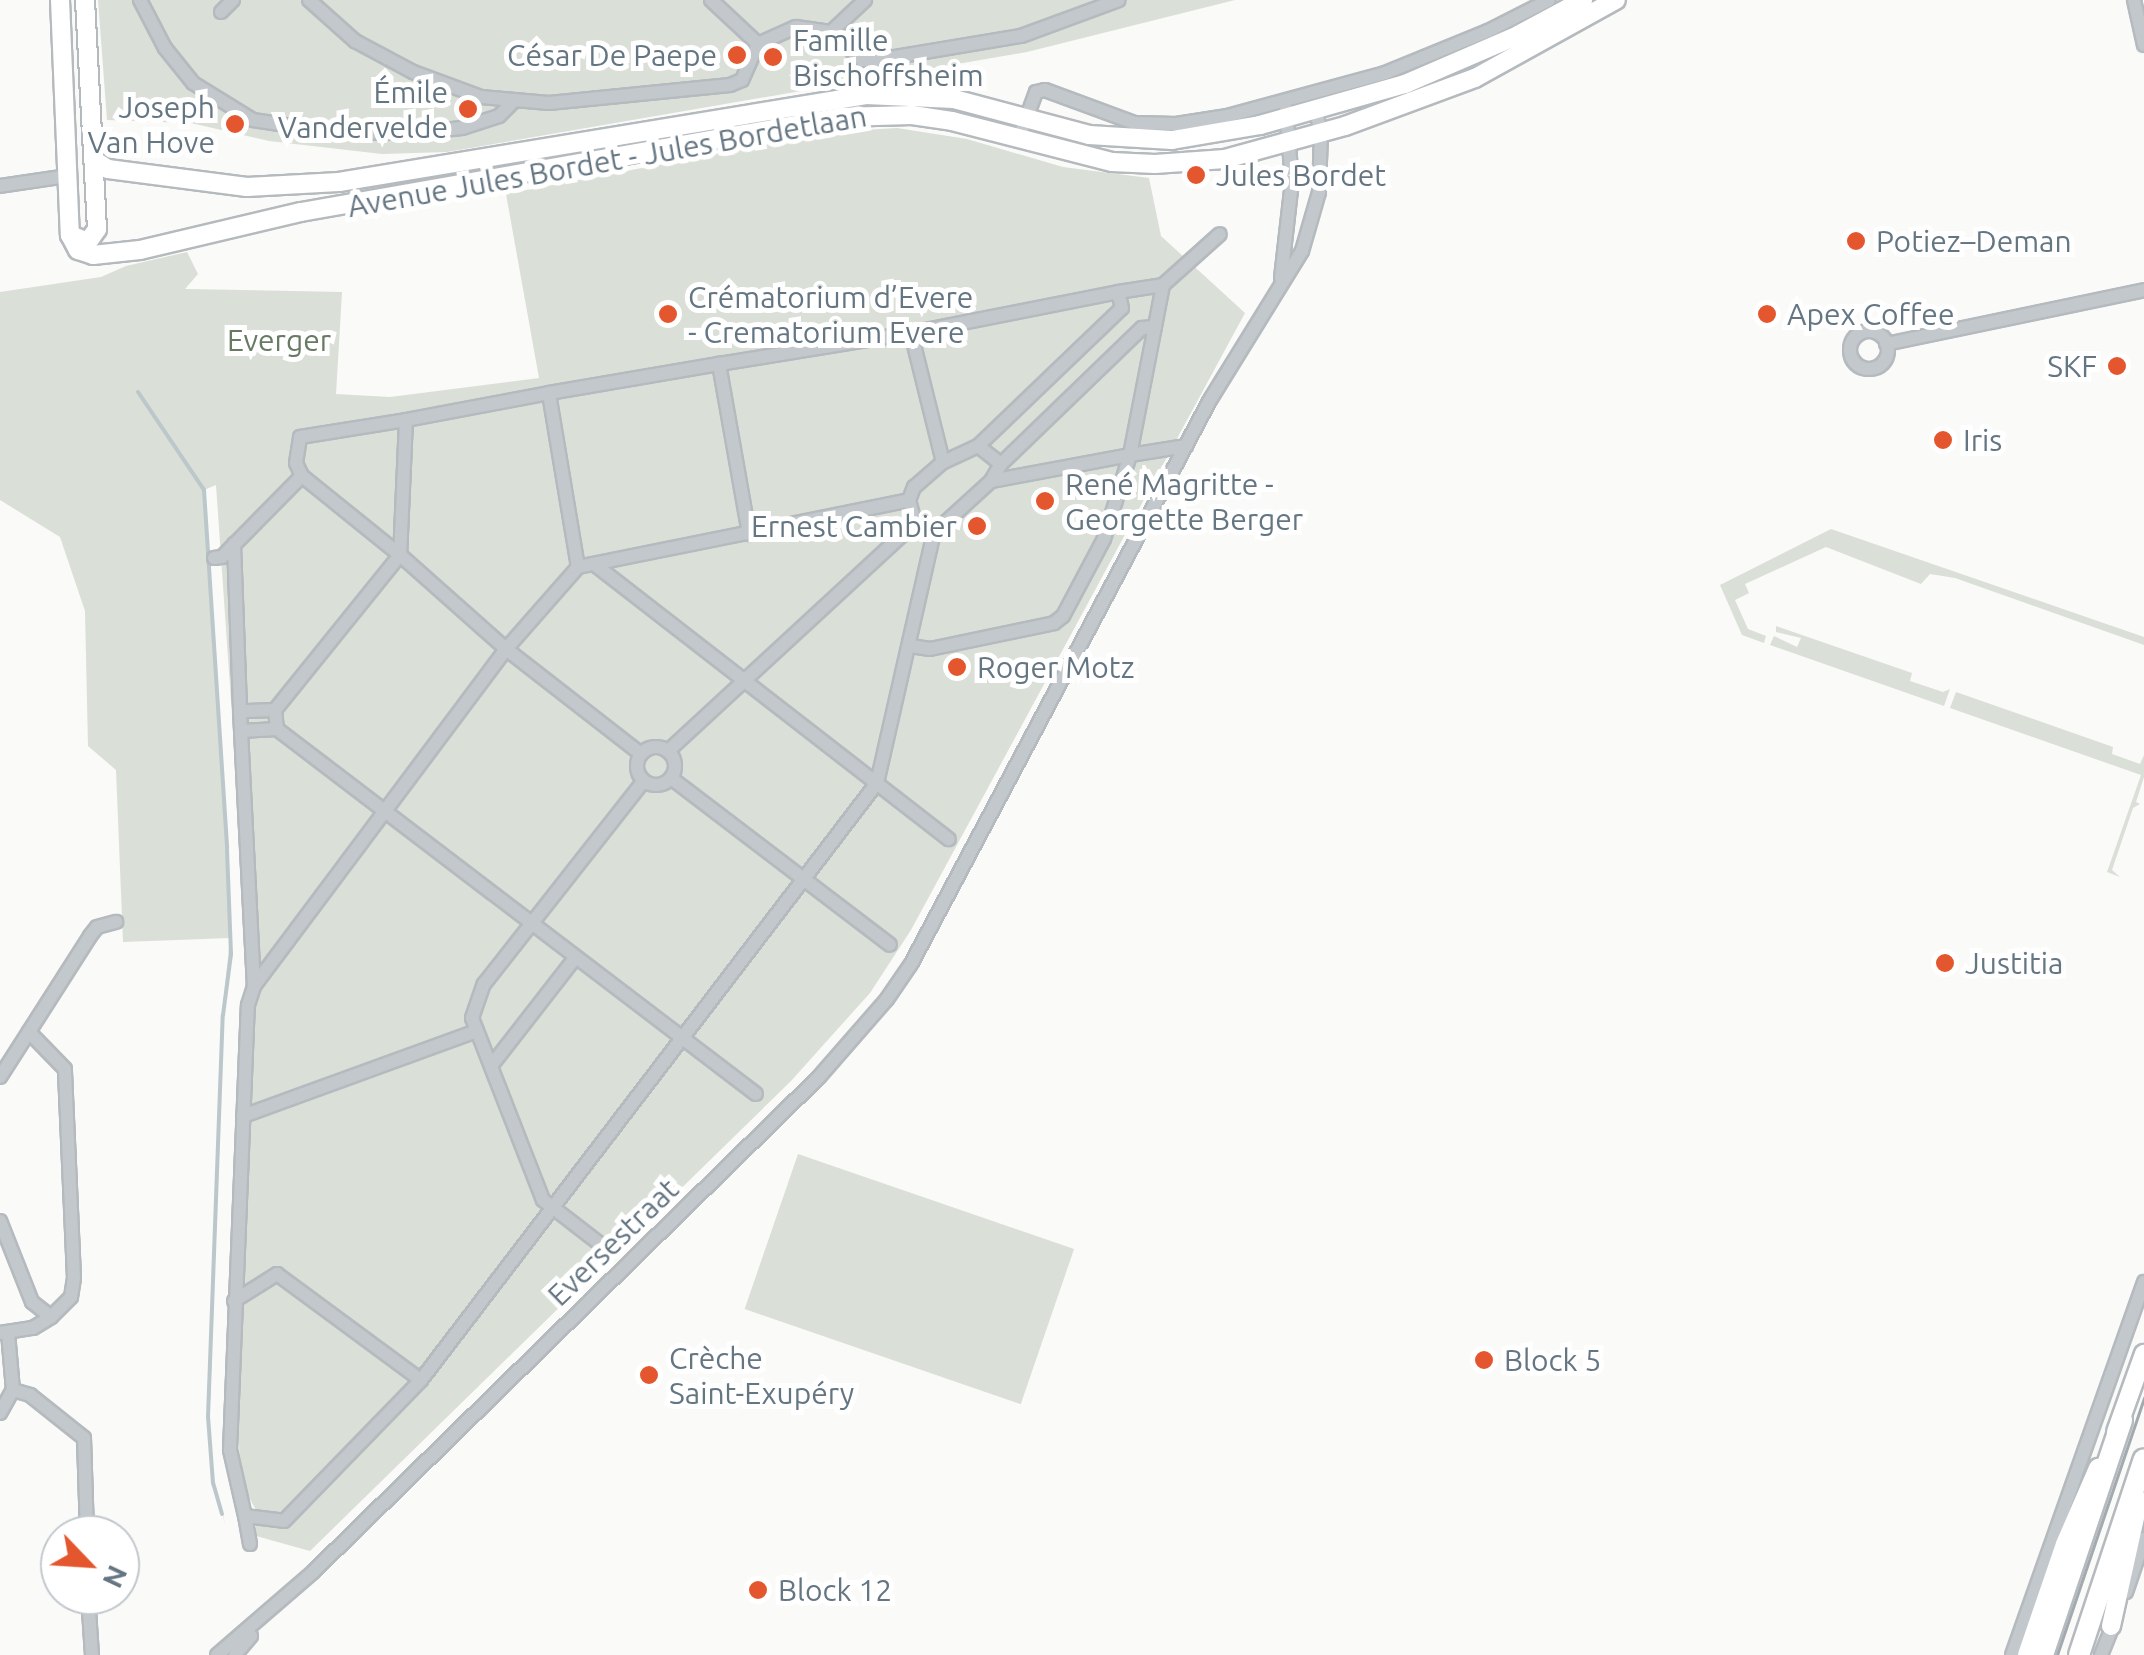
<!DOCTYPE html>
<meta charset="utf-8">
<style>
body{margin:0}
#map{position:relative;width:2144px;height:1655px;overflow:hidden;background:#fafaf8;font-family:Ubuntu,sans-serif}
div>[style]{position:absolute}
.green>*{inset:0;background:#dadfd7;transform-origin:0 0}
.stream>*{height:4px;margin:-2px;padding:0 2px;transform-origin:2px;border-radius:2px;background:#bbc7cb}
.roads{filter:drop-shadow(2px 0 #b5babe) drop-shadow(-2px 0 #b5babe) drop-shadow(0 2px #b5babe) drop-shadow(0 -2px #b5babe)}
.minor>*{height:12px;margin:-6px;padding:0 6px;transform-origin:6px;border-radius:6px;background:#c3c8cc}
.minor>.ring{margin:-6px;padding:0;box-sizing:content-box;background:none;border:12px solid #c3c8cc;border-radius:50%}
.major>*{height:18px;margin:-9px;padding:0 9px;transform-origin:9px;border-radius:9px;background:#fff}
.highway>*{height:20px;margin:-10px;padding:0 10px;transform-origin:10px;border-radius:10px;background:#fff}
.tram>*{height:2.5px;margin:-1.25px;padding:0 1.25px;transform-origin:1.25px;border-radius:1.25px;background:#a2aab0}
.dots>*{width:28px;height:28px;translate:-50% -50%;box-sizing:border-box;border:5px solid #fff;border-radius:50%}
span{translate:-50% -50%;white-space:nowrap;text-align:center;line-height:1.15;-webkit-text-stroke:10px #fff;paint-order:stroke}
.poi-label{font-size:30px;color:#657683}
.left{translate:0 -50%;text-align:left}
.right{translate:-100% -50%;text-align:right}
.street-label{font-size:30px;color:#657683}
.park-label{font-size:30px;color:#687a64}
.north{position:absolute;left:40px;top:1515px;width:100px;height:100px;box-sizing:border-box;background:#fff;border:2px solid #c1c8cd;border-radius:50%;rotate:115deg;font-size:28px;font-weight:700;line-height:40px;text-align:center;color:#657683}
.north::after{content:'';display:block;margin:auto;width:35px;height:45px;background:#e4572e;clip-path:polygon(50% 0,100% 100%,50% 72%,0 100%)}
</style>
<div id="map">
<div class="green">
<i style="clip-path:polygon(98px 0,1235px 0,1027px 52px,447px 152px,382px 154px,269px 141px,191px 123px,107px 120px)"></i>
<i style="clip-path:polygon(897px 128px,967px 139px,1063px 167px,1149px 178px,1161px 236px,1245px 313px,911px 930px,870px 993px,791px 1081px,310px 1551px,256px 1536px,256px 1510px,240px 1481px,237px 1360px,252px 1003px,216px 485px,204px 490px,232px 946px,224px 1015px,209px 1433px,214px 1483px,226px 1526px,212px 1483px,207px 1417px,222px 1014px,230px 938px,123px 942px,116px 770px,88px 746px,85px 611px,60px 537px,0 500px,0 292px,101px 277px,126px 266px,187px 252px,198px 274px,185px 289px,342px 292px,336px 394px,390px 397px,539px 378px,506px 194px,831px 132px)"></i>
<i style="clip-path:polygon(1831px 529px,2144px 637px,2144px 645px,1955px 578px,1930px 574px,1921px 584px,1826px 547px,1745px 584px,1749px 593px,1735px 600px,1748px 629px,1766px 636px,1764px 643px,1742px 635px,1720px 585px)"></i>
<i style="clip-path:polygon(1776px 626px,1912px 673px,1910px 681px,1943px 692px,1950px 689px,1944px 706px,1770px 645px,1774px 636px,1797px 647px,1801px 638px,1776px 632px)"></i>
<i style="clip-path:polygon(1956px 692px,2113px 747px,2112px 754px,2140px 764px,2144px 755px,2144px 777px,2136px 802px,2140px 804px,2133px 808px,2112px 870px,2120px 877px,2107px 872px,2141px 775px,1950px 708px)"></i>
<i style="left:798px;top:1154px;width:292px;height:164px;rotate:19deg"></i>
</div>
<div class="stream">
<i style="left:138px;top:392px;width:118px;rotate:56deg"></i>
<i style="left:204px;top:490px;width:359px;rotate:86.3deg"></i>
<i style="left:222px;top:1514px;width:32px;rotate:-106deg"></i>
<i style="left:213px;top:1483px;width:66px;rotate:-94.3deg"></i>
<i style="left:208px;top:1417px;width:402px;rotate:-87.9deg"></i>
<i style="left:223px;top:1015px;width:62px;rotate:-82.5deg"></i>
<i style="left:231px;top:954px;width:104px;rotate:-92.2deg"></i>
</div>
<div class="roads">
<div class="minor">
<i style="left:140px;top:0;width:54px;rotate:62.5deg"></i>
<i style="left:165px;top:48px;width:45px;rotate:51.3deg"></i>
<i style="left:193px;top:83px;width:70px;rotate:31.7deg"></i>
<i style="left:253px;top:120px;width:80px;rotate:8.6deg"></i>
<i style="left:332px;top:132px;width:84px;rotate:0.7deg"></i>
<i style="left:416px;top:133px;width:46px;rotate:-6.2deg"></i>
<i style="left:462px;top:128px;width:39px;rotate:-18deg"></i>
<i style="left:499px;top:116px;width:20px;rotate:-45deg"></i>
<i style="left:309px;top:0;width:62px;rotate:41.7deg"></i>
<i style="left:355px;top:41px;width:66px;rotate:28.1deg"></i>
<i style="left:413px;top:72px;width:72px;rotate:20.2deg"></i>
<i style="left:481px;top:97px;width:68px;rotate:5deg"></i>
<i style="left:549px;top:103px;width:182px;rotate:-5.7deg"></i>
<i style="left:730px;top:85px;width:13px;rotate:-23deg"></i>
<i style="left:742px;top:80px;width:39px;rotate:-66deg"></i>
<i style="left:758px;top:44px;width:42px;rotate:-24.1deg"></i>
<i style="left:796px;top:27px;width:35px;rotate:8deg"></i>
<i style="left:831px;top:32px;width:42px;rotate:42.1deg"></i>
<i style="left:862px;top:60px;width:15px"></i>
<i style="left:877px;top:60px;width:146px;rotate:-9.5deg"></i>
<i style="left:1021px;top:36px;width:104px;rotate:-20.2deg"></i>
<i style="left:711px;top:0;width:64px;rotate:43.1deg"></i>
<i style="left:2134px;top:0;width:46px;rotate:77.5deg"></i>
<i style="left:221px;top:12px;width:17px;rotate:-45deg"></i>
<i style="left:831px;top:32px;width:47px;rotate:-43.3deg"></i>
<i style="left:1019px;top:138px;width:49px;rotate:-69.7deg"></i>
<i style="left:1036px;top:92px;width:9px;rotate:-13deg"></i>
<i style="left:1045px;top:90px;width:95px;rotate:20.3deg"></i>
<i style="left:1134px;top:123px;width:42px;rotate:1.4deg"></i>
<i style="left:1176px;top:124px;width:52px;rotate:-8.9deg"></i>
<i style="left:1227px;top:116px;width:164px;rotate:-15.2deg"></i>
<i style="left:1385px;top:73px;width:111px;rotate:-22.2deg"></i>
<i style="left:1488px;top:31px;width:68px;rotate:-26.9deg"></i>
<i style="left:0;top:186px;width:68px;rotate:-8.5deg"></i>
<i style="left:1281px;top:278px;width:97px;rotate:-83.5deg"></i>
<i style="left:1292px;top:182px;width:73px;rotate:-94.7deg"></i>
<i class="ring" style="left:1850px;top:331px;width:26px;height:26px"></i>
<i style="left:1886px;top:344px;width:264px;rotate:-11.8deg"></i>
<i style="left:406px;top:420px;width:146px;rotate:-10.7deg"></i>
<i style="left:978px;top:446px;width:199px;rotate:-43.8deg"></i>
<i style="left:1122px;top:308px;width:16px;rotate:-104deg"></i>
<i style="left:1118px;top:292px;width:46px;rotate:-8.8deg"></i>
<i style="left:1163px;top:285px;width:76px;rotate:-41.8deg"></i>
<i style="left:943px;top:462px;width:133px;rotate:-103.9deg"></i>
<i style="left:911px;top:333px;width:211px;rotate:-11.2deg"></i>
<i style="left:1001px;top:464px;width:196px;rotate:-44deg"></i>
<i style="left:1142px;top:328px;width:13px;rotate:-4deg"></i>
<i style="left:991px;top:481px;width:20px;rotate:-60deg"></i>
<i style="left:1001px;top:464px;width:29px;rotate:-142deg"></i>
<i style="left:978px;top:446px;width:38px;rotate:155deg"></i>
<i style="left:943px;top:462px;width:38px;rotate:139deg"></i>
<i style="left:914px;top:487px;width:14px;rotate:111deg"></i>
<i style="left:909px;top:500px;width:24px;rotate:75deg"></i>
<i style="left:915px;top:523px;width:21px;rotate:28deg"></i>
<i style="left:934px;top:533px;width:77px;rotate:-42.4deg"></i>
<i style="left:991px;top:481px;width:141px;rotate:-10.6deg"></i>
<i style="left:1130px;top:455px;width:173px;rotate:-79deg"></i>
<i style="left:749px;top:534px;width:173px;rotate:-100deg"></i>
<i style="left:719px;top:364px;width:194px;rotate:-9.2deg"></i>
<i style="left:234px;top:544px;width:167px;rotate:87.9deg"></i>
<i style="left:214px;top:558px;width:8px;rotate:-7deg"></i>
<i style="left:222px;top:557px;width:114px;rotate:-45.4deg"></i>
<i style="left:594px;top:564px;width:449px;rotate:37.8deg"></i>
<i style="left:578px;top:567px;width:176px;rotate:-99.5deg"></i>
<i style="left:549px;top:393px;width:172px;rotate:-9.7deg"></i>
<i style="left:911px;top:646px;width:19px;rotate:9deg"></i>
<i style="left:930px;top:649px;width:127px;rotate:-11.8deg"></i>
<i style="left:1054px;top:623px;width:11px;rotate:-38deg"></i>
<i style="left:1063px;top:616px;width:87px;rotate:-62deg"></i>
<i style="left:1104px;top:539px;width:88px;rotate:-72.8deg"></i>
<i style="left:1130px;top:455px;width:57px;rotate:-9.1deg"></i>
<i style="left:275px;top:710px;width:35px;rotate:178deg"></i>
<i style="left:240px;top:711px;width:20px;rotate:87deg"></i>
<i style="left:241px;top:731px;width:36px;rotate:-3deg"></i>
<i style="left:241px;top:731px;width:255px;rotate:87.1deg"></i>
<i class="ring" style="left:637px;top:747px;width:26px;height:26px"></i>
<i style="left:668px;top:751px;width:336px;rotate:-42.7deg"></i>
<i style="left:641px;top:754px;width:171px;rotate:-142.1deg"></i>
<i style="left:506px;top:649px;width:142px;rotate:-138.4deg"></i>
<i style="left:400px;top:555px;width:126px;rotate:-141.1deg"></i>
<i style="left:302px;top:476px;width:14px;rotate:-115deg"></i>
<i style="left:296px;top:463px;width:26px;rotate:-81deg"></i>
<i style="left:300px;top:437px;width:107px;rotate:-9.1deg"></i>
<i style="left:406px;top:420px;width:135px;rotate:92.5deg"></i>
<i style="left:400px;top:555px;width:199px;rotate:128.9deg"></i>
<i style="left:275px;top:710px;width:19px;rotate:84deg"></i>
<i style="left:277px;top:729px;width:602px;rotate:37.31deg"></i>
<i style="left:671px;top:778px;width:275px;rotate:37.3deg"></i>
<i style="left:491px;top:1066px;width:137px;rotate:-52.1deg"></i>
<i style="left:0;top:1077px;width:167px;rotate:-57.4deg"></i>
<i style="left:90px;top:936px;width:11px;rotate:-52deg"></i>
<i style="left:97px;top:927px;width:20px;rotate:-15deg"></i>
<i style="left:243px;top:1116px;width:249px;rotate:-20deg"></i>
<i style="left:0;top:1221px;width:87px;rotate:68.4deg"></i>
<i style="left:32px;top:1302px;width:24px;rotate:38deg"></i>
<i style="left:604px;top:1247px;width:77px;rotate:-142.4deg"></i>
<i style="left:543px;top:1200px;width:195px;rotate:-111.3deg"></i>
<i style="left:472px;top:1018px;width:36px;rotate:-71deg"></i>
<i style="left:484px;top:984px;width:258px;rotate:-51.8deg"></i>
<i style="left:234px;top:1301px;width:51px;rotate:-32.1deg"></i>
<i style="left:277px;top:1274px;width:179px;rotate:36.4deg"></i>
<i style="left:0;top:1333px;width:33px;rotate:-9deg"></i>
<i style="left:33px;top:1328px;width:21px;rotate:-31deg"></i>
<i style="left:51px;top:1317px;width:28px;rotate:-45deg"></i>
<i style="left:71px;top:1297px;width:19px;rotate:-81deg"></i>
<i style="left:74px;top:1278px;width:209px;rotate:-92.5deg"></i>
<i style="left:65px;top:1069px;width:52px;rotate:-134.2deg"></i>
<i style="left:13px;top:1390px;width:18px;rotate:16deg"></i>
<i style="left:30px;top:1395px;width:69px;rotate:38.5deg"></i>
<i style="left:84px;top:1438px;width:97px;rotate:88.2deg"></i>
<i style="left:0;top:1413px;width:26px;rotate:-61deg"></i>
<i style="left:13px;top:1390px;width:57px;rotate:-95deg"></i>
<i style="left:245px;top:1516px;width:68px;rotate:-102.8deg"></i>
<i style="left:230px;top:1450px;width:445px;rotate:-87.7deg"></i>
<i style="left:248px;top:1005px;width:20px;rotate:-72deg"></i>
<i style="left:254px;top:986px;width:421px;rotate:-53.2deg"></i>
<i style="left:506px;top:649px;width:109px;rotate:-48.7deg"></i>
<i style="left:578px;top:567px;width:338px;rotate:-11.4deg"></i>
<i style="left:250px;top:1544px;width:28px;rotate:-100deg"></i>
<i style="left:245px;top:1516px;width:39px;rotate:7deg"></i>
<i style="left:284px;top:1521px;width:197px;rotate:-45.8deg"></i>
<i style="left:421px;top:1380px;width:751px;rotate:-52.63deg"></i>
<i style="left:877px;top:783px;width:256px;rotate:-77.2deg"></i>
<i style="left:2126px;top:1592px;width:56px;rotate:-71.2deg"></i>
<i style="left:88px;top:1595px;width:60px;rotate:86.2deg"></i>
<i style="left:217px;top:1655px;width:127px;rotate:-40.8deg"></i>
<i style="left:313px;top:1572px;width:708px;rotate:-44.37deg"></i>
<i style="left:819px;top:1077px;width:103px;rotate:-48.9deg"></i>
<i style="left:887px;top:999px;width:42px;rotate:-55.6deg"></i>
<i style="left:911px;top:964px;width:638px;rotate:-62.07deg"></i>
<i style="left:1210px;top:400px;width:175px;rotate:-58.3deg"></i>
<i style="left:1302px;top:251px;width:61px;rotate:-73.9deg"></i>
<i style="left:1319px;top:192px;width:59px;rotate:-88.1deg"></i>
<i style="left:1321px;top:133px;width:23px;rotate:-103deg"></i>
<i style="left:235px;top:1655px;width:25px;rotate:-50deg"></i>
<i style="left:2012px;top:1655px;width:396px;rotate:-70.5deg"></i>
<i style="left:2101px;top:1655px;width:38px;rotate:-68deg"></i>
</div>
<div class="major">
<i style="left:60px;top:0;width:235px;rotate:87.6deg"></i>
<i style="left:70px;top:235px;width:17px;rotate:62deg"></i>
<i style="left:78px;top:250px;width:16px;rotate:18deg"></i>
<i style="left:93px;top:255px;width:47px;rotate:-6.1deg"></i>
<i style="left:140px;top:250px;width:165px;rotate:-13.3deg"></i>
<i style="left:301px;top:212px;width:548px;rotate:-9.98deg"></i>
<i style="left:841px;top:117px;width:71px;rotate:-1.6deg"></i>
<i style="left:912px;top:115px;width:40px;rotate:8.5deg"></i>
<i style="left:952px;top:121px;width:165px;rotate:14.4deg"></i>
<i style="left:1112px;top:162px;width:43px;rotate:2.7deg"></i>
<i style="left:1155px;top:164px;width:70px;rotate:-4.1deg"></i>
<i style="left:1225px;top:159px;width:124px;rotate:-15.4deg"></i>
<i style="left:1345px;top:126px;width:139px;rotate:-20.3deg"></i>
<i style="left:1475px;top:78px;width:161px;rotate:-29deg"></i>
<i style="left:95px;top:161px;width:15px;rotate:32deg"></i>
<i style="left:108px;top:169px;width:140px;rotate:7.4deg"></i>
<i style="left:247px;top:187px;width:92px;rotate:-3.1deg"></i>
<i style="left:339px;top:182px;width:534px;rotate:-9.37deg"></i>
<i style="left:866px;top:95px;width:88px;rotate:2.6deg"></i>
<i style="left:954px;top:99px;width:140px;rotate:14.9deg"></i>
<i style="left:1089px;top:135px;width:83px;rotate:3.4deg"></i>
<i style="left:1172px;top:140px;width:89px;rotate:-9.7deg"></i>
<i style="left:1260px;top:125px;width:151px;rotate:-15.8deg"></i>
<i style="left:1405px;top:84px;width:123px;rotate:-23.4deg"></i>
<i style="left:1518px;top:35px;width:74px;rotate:-28.3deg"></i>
<i style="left:70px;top:235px;width:19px;rotate:21deg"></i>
<i style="left:88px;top:242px;width:16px;rotate:-55deg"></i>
<i style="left:97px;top:229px;width:229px;rotate:-93deg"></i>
<i style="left:2116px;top:1432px;width:83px;rotate:-70.3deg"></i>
<i style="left:2111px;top:1626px;width:129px;rotate:-77.5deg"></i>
<i style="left:2027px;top:1655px;width:117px;rotate:-71.1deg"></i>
<i style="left:2065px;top:1544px;width:83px;rotate:-66.5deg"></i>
</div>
<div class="highway">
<i style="left:2043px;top:1655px;width:248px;rotate:-71.4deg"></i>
<i style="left:2079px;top:1655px;width:206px;rotate:-71.7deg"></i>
</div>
</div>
<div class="tram">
<i style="left:2057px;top:1655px;width:271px;rotate:-71.3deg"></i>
</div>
<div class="dots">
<i style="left:737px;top:55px;background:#e4572e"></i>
<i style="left:773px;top:57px;background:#e4572e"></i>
<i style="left:468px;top:109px;background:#e4572e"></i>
<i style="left:235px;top:124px;background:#e4572e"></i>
<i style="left:1196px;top:175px;background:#e4572e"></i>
<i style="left:1856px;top:241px;background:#e4572e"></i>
<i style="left:668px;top:314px;background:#e4572e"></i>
<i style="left:1767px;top:314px;background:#e4572e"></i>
<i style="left:2117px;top:366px;background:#e4572e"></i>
<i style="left:1943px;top:440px;background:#e4572e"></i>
<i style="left:1045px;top:501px;background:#e4572e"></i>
<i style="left:977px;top:526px;background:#e4572e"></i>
<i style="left:957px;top:667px;background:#e4572e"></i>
<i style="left:1945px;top:963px;background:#e4572e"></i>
<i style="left:1484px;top:1360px;background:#e4572e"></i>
<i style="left:649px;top:1375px;background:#e4572e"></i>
<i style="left:758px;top:1590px;background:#e4572e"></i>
</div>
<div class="poi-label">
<span class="left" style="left:793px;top:57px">Famille<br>Bischoffsheim</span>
<span class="right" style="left:717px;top:55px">César De Paepe</span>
<span class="right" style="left:448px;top:109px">Émile<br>Vandervelde</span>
<span class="right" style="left:215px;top:124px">Joseph<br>Van Hove</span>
<span class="left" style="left:1216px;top:175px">Jules Bordet</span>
<span class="left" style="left:1876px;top:241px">Potiez–Deman</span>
<span class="left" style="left:688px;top:314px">Crématorium d’Evere<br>- Crematorium Evere</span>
<span class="left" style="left:1787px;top:314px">Apex Coffee</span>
<span class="right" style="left:2097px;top:366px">SKF</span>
<span class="left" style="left:1963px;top:440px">Iris</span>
<span class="left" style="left:1065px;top:501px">René Magritte -<br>Georgette Berger</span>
<span class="right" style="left:957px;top:526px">Ernest Cambier</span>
<span class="left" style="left:977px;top:667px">Roger Motz</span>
<span class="left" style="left:1965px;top:963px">Justitia</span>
<span class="left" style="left:669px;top:1375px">Crèche<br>Saint-Exupéry</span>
<span class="left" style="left:1504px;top:1360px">Block 5</span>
<span class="left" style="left:778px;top:1590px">Block 12</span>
</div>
<div class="street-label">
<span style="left:607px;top:161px;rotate:-10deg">Avenue Jules Bordet - Jules Bordetlaan</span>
<span style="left:613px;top:1242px;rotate:-44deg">Eversestraat</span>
</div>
<div class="park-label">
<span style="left:279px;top:340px">Everger</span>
</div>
<div class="north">N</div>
</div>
